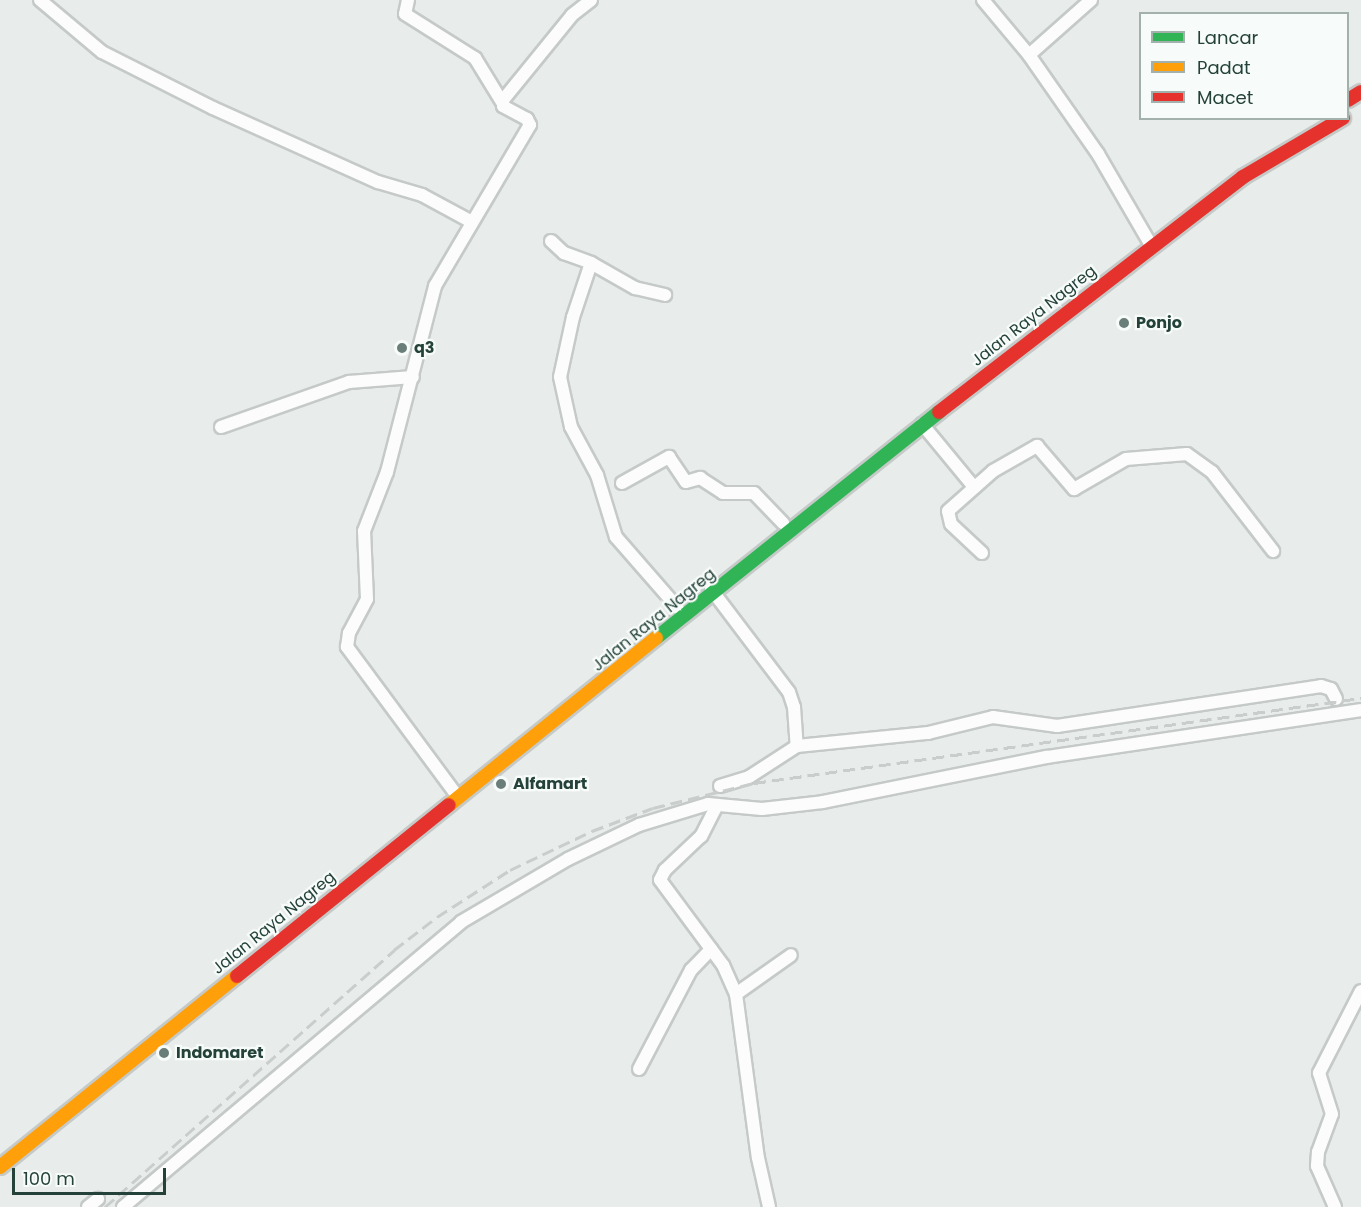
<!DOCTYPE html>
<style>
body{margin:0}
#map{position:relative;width:1361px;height:1207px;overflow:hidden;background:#e8edeb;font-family:Poppins,sans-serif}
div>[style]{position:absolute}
.roads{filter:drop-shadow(2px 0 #c5cac8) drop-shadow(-2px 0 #c5cac8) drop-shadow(0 2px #c5cac8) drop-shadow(0 -2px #c5cac8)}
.street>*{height:12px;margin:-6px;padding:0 6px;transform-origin:6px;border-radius:6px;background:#fcfcfc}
.fast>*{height:14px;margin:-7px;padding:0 7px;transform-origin:7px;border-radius:7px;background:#30b455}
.slow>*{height:14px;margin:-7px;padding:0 7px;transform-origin:7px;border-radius:7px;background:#ff9f0a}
.jam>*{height:14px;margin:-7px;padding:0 7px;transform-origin:7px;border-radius:7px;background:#e5322d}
.rail>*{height:3px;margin-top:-1.5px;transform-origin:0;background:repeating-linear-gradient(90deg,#c9cdcc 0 12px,transparent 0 18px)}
.dots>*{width:16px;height:16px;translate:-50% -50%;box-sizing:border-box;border:3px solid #f7fbf9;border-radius:50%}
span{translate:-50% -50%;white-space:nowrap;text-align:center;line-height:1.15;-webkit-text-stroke:4.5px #f7fbf9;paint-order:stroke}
.street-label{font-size:16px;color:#24423a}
.poi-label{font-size:16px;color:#24423a;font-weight:700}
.left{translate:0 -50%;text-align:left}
.legend{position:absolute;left:1139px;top:12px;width:210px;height:108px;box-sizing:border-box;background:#f7fbf9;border:2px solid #a3b1ad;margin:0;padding:8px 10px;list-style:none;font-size:18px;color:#24423a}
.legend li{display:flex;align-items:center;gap:12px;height:30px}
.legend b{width:30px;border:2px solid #a3b1ad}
.scale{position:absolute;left:12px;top:1168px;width:154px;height:27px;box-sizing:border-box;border:3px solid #24423a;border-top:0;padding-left:8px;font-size:18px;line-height:21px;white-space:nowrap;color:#24423a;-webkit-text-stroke:4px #f7fbf9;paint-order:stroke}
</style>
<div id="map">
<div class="roads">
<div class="street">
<i style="left:40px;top:0;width:81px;rotate:40deg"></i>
<i style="left:102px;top:52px;width:124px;rotate:26.8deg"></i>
<i style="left:213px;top:108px;width:181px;rotate:24.2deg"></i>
<i style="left:378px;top:182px;width:46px;rotate:16.5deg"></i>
<i style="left:422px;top:195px;width:57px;rotate:28.4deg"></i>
<i style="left:408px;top:0;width:14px;rotate:102deg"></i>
<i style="left:405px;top:14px;width:83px;rotate:32.2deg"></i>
<i style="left:475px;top:58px;width:52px;rotate:58.5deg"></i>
<i style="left:983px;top:0;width:72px;rotate:50.1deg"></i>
<i style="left:1029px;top:55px;width:121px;rotate:55.1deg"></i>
<i style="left:1098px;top:154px;width:105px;rotate:59.8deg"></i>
<i style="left:1029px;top:55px;width:83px;rotate:-41.6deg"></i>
<i style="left:551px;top:241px;width:18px;rotate:43deg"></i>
<i style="left:564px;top:253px;width:29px;rotate:20deg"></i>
<i style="left:591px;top:263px;width:57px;rotate:108.4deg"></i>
<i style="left:573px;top:317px;width:61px;rotate:102.2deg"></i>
<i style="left:560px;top:377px;width:51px;rotate:77.6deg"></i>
<i style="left:571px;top:427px;width:55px;rotate:61.6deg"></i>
<i style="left:597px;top:475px;width:65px;rotate:73deg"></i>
<i style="left:616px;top:537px;width:94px;rotate:48.9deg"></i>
<i style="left:591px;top:263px;width:51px;rotate:29.6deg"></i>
<i style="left:635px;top:288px;width:31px;rotate:13deg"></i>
<i style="left:922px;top:424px;width:82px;rotate:50.5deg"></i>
<i style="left:221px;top:427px;width:136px;rotate:-19.4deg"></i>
<i style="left:349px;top:382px;width:64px;rotate:-4.5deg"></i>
<i style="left:622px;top:483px;width:54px;rotate:-29deg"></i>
<i style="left:669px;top:457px;width:30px;rotate:56deg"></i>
<i style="left:686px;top:482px;width:15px;rotate:-16deg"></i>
<i style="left:700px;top:478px;width:27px;rotate:33deg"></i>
<i style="left:723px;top:493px;width:31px"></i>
<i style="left:754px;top:493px;width:42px;rotate:46deg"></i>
<i style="left:982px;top:553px;width:42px;rotate:-136.9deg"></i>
<i style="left:951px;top:524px;width:13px;rotate:-103deg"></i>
<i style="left:948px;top:511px;width:60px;rotate:-41.6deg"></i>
<i style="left:993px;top:471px;width:51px;rotate:-29.6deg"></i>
<i style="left:1037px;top:446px;width:57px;rotate:49.3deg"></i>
<i style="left:1074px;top:489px;width:60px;rotate:-30deg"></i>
<i style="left:1126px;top:459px;width:61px;rotate:-4.7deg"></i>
<i style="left:1187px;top:454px;width:31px;rotate:36deg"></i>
<i style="left:1212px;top:472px;width:100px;rotate:52.3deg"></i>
<i style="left:711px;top:589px;width:129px;rotate:52.9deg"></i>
<i style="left:789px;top:692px;width:16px;rotate:72deg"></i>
<i style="left:794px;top:707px;width:39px;rotate:86deg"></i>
<i style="left:720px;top:786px;width:30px;rotate:-17deg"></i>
<i style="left:749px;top:777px;width:57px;rotate:-32.9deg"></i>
<i style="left:797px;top:746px;width:132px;rotate:-5.7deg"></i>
<i style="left:928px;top:733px;width:67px;rotate:-13.8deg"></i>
<i style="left:993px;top:717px;width:65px;rotate:8deg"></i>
<i style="left:1057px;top:726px;width:267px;rotate:-8.6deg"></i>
<i style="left:1321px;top:686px;width:10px;rotate:17deg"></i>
<i style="left:1331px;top:689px;width:11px;rotate:63deg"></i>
<i style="left:458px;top:797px;width:187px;rotate:-126.5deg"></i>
<i style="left:347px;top:647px;width:14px;rotate:-82deg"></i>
<i style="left:349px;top:633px;width:38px;rotate:-62deg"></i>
<i style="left:367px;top:599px;width:68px;rotate:-92.5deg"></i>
<i style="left:364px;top:531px;width:63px;rotate:-68.7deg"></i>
<i style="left:387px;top:472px;width:192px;rotate:-75.5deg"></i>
<i style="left:435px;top:286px;width:187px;rotate:-59.5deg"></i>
<i style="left:530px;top:125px;width:7px;rotate:-117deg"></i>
<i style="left:527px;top:119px;width:27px;rotate:-152deg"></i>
<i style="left:503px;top:106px;width:6px;rotate:-90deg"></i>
<i style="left:503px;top:100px;width:109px;rotate:-50.9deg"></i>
<i style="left:572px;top:15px;width:24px;rotate:-38deg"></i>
<i style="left:716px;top:807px;width:33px;rotate:117deg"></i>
<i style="left:701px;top:836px;width:50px;rotate:136.6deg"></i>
<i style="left:665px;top:870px;width:11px;rotate:117deg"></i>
<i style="left:660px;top:880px;width:106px;rotate:53.5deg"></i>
<i style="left:723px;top:965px;width:32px;rotate:66deg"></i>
<i style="left:736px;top:994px;width:165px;rotate:82.4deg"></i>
<i style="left:758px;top:1158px;width:50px;rotate:77.3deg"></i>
<i style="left:736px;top:994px;width:67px;rotate:-35.3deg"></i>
<i style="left:639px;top:1069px;width:112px;rotate:-62.3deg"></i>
<i style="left:691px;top:970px;width:29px;rotate:-46deg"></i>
<i style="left:88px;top:1207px;width:13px;rotate:-39deg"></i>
<i style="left:123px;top:1207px;width:442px;rotate:-40.1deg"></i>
<i style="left:461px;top:922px;width:124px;rotate:-30.5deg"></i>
<i style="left:568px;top:859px;width:79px;rotate:-25.6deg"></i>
<i style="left:639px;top:825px;width:72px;rotate:-16.9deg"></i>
<i style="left:708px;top:804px;width:54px;rotate:5.3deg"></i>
<i style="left:762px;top:809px;width:61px;rotate:-6.5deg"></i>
<i style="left:823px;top:802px;width:228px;rotate:-11.4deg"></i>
<i style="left:1047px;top:757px;width:317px;rotate:-8.5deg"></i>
<i style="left:1335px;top:1207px;width:45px;rotate:-113.7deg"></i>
<i style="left:1317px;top:1166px;width:14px;rotate:-86deg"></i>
<i style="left:1318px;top:1152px;width:40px;rotate:-69.8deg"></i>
<i style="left:1332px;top:1114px;width:43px;rotate:-107.6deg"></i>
<i style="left:1319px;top:1073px;width:92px;rotate:-62.9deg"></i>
</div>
<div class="fast">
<i style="left:656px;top:638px;width:362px;rotate:-38.6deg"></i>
</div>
<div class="slow">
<i style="left:449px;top:805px;width:266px;rotate:-38.9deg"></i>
<i style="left:0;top:1167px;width:304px;rotate:-38.9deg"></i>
</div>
<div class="jam">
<i style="left:1348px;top:100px;width:15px;rotate:-32deg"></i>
<i style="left:939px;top:412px;width:384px;rotate:-37.7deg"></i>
<i style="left:1243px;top:177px;width:116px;rotate:-30.5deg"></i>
<i style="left:237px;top:976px;width:272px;rotate:-38.9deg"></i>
</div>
</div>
<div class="rail">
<i style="left:105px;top:1207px;width:387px;rotate:-41.6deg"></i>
<i style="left:394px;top:950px;width:54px;rotate:-37.5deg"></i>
<i style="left:437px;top:917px;width:87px;rotate:-32.8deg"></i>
<i style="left:510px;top:870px;width:91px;rotate:-25.4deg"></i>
<i style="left:592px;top:831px;width:65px;rotate:-20.7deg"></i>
<i style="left:653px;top:808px;width:104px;rotate:-13.9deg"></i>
<i style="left:754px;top:783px;width:613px;rotate:-7.97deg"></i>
</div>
<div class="dots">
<i style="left:1124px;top:323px;background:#697e78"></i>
<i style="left:402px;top:348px;background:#697e78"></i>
<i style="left:501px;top:784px;background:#697e78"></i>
<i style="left:164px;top:1053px;background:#697e78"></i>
</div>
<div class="street-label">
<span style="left:1034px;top:316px;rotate:-38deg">Jalan Raya Nagreg</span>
<span style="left:654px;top:620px;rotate:-39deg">Jalan Raya Nagreg</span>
<span style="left:274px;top:923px;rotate:-39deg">Jalan Raya Nagreg</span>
</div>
<div class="poi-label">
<span class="left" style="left:1136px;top:323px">Ponjo</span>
<span class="left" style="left:414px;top:348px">q3</span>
<span class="left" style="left:513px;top:784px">Alfamart</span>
<span class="left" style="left:176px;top:1053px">Indomaret</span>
</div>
<ul class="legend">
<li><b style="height:8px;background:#30b455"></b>Lancar</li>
<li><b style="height:8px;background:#ff9f0a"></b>Padat</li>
<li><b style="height:8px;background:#e5322d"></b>Macet</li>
</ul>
<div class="scale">100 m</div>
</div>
